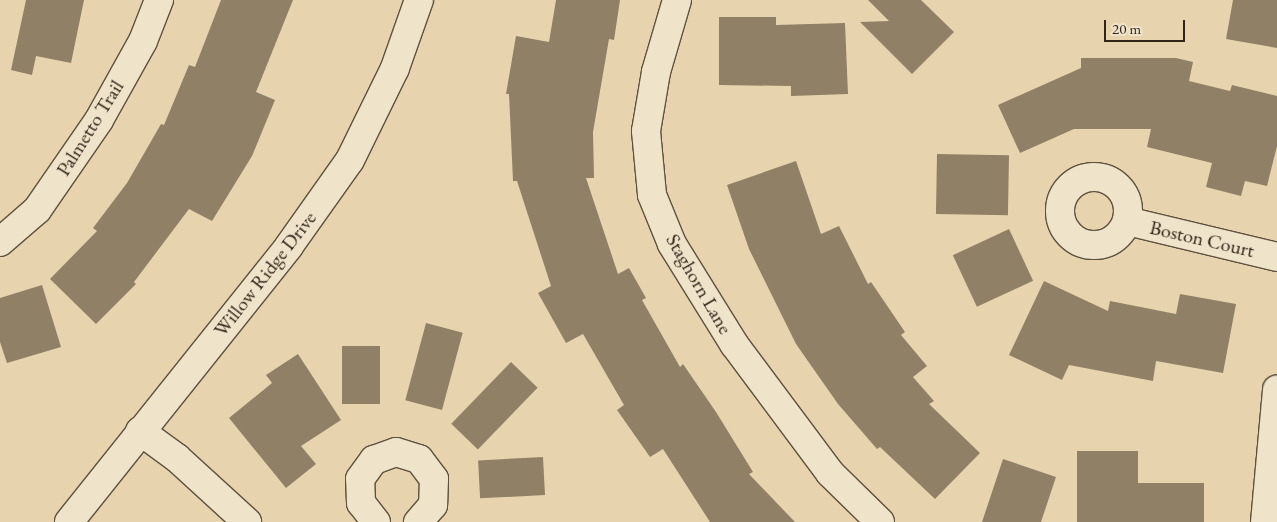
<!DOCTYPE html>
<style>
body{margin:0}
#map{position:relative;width:1277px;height:522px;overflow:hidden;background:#e7d4ae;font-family:"EB Garamond",serif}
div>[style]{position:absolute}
.building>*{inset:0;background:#908066;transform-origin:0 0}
.roads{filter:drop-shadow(1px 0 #5e513e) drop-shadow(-1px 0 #5e513e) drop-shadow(0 1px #5e513e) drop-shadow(0 -1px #5e513e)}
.street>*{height:28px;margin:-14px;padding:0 14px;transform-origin:14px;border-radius:14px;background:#efe3ca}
.street>.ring{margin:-14px;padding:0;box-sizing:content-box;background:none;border:28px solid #efe3ca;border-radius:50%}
span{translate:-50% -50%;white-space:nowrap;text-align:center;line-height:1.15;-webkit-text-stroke:4.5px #efe3ca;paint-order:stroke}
.street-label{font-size:20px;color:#312519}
.scale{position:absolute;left:1104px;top:20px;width:81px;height:22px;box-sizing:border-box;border:2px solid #312519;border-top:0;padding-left:6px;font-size:15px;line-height:18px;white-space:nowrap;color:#312519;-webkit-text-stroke:4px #efe3ca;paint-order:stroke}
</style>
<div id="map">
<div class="building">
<i style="clip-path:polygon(26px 0,84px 0,71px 63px,36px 56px,32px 75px,11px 70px)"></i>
<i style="clip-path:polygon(221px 0,293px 0,256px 92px,275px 100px,252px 156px,212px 221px,189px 209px,134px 282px,136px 284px,96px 324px,50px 279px,97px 231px,93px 228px,127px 183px,161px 124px,164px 125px,189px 65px,195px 67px)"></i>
<i style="clip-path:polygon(556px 0,620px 0,614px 40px,609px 39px,593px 132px,594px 178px,586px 178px,618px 274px,629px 268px,646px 298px,642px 300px,680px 367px,683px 364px,716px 412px,753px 472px,749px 474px,795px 522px,710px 522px,663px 449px,650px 457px,617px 410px,624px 405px,583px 334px,566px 343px,538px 293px,551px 286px,517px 181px,513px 181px,509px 94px,506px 94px,516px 36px,549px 42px)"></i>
<i style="clip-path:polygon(868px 0,921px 0,954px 32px,912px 74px,860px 22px,889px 21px)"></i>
<i style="clip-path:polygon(1233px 0,1277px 0,1277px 48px,1226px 39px)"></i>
<i style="clip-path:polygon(719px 17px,776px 17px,776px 25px,845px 23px,848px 94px,791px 96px,791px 86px,719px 85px)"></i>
<i style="clip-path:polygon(1081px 58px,1176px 58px,1193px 62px,1189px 81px,1230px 91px,1232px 85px,1277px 96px,1277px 146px,1267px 186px,1245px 181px,1241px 196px,1206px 187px,1212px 163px,1147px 147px,1151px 129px,1074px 129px,1020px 153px,998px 105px,1081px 68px)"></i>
<i style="left:937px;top:154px;width:72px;height:60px;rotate:1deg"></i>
<i style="clip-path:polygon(796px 161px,821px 234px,839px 226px,868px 284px,871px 282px,905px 332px,901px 335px,927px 366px,913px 377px,934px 401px,929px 404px,980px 453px,935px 499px,880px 447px,877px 449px,838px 404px,796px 344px,749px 249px,727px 185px)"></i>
<i style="left:1009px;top:229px;width:57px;height:62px;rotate:65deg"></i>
<i style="clip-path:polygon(1044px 281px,1108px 311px,1110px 301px,1176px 314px,1180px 294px,1236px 304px,1223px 373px,1156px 361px,1153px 381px,1069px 365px,1062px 380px,1009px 355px)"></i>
<i style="clip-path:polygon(42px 285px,61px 347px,7px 363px,0 342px,0 298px)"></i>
<i style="left:426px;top:323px;width:38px;height:80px;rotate:15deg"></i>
<i style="left:342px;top:346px;width:38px;height:58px"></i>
<i style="clip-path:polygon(298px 354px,341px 420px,301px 446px,316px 464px,286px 488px,229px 418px,272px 383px,266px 375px)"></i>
<i style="left:511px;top:362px;width:37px;height:86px;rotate:44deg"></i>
<i style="clip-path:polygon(1077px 451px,1138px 451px,1138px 483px,1204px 483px,1204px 522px,1077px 522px)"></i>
<i style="left:543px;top:457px;width:38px;height:65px;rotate:87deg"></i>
<i style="clip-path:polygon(1003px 459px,1056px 477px,1041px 522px,982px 522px)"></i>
</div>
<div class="roads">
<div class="street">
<i style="left:677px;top:0;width:75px;rotate:106.3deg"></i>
<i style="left:656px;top:72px;width:60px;rotate:99.6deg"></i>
<i style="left:646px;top:131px;width:64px;rotate:84.6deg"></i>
<i style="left:652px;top:195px;width:53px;rotate:67.8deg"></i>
<i style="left:672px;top:244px;width:118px;rotate:58.2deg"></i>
<i style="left:734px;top:344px;width:161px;rotate:53.3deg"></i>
<i style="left:830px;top:473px;width:70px;rotate:44.4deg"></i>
<i class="ring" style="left:1060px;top:177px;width:40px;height:40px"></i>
<i style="left:1127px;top:221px;width:154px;rotate:13.5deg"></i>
<i style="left:0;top:242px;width:49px;rotate:-40.9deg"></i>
<i style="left:37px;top:210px;width:109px;rotate:-55.4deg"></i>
<i style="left:99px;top:120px;width:90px;rotate:-60.9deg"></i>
<i style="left:143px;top:41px;width:44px;rotate:-68.7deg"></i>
<i style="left:140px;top:431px;width:46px;rotate:36.1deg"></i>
<i style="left:177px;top:458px;width:95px;rotate:42.4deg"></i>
<i style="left:69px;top:522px;width:353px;rotate:-51.4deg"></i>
<i style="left:289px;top:246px;width:105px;rotate:-54.7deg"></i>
<i style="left:350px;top:160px;width:102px;rotate:-63.9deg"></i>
<i style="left:395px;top:68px;width:72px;rotate:-70.6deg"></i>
<i style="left:376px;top:522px;width:24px;rotate:-128deg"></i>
<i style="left:361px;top:503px;width:24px;rotate:-92deg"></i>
<i style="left:360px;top:479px;width:24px;rotate:-54deg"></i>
<i style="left:374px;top:460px;width:23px;rotate:-20deg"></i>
<i style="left:396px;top:452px;width:24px;rotate:17deg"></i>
<i style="left:419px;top:459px;width:25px;rotate:53deg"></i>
<i style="left:434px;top:479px;width:26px;rotate:92deg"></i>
<i style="left:433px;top:505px;width:23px;rotate:131deg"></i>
<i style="left:1265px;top:522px;width:133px;rotate:-84.8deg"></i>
</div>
</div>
<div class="street-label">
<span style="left:90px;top:128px;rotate:-58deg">Palmetto Trail</span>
<span style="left:1202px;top:239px;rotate:13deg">Boston Court</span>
<span style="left:265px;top:274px;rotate:-52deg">Willow Ridge Drive</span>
<span style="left:699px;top:284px;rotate:60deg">Staghorn Lane</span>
</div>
<div class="scale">20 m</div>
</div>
